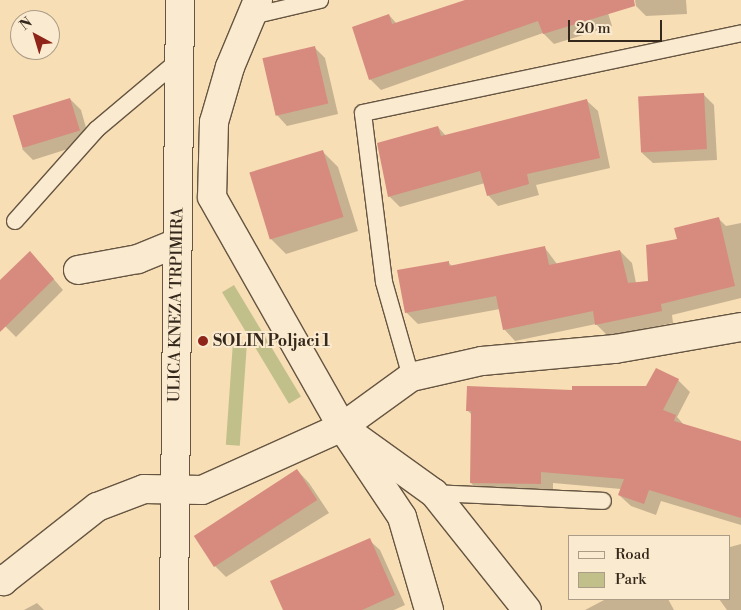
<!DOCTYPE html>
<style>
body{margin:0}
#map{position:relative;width:741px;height:610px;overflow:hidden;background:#f8deb5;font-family:"Libre Bodoni",serif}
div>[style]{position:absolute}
.green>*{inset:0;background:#c2c08a;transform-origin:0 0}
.shadow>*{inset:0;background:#0003}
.building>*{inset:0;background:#d68b7e;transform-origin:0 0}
.roads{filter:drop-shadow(1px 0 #655542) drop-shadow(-1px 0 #655542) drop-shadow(0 1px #655542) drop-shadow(0 -1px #655542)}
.service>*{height:16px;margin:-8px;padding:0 8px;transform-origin:8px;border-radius:8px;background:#faeacf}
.minor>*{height:28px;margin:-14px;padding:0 14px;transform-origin:14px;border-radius:14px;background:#faeacf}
.secondary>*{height:28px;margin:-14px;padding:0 14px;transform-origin:14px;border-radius:14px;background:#faeacf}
.dots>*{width:14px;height:14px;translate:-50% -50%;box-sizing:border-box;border:2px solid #faeacf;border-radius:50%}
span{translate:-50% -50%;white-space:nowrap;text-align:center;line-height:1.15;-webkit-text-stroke:4px #faeacf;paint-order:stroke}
.street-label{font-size:16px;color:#34271b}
.poi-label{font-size:16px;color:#34271b;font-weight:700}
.left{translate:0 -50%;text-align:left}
.legend{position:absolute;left:568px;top:535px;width:162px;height:65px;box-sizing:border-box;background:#faeacf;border:1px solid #ab9c87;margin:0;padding:6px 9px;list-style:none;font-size:15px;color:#34271b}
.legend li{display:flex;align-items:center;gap:10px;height:25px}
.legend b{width:25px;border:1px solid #ab9c87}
.north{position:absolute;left:10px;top:10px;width:50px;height:50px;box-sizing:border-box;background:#faeacf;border:1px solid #ab9c87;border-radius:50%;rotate:321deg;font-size:14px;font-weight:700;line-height:20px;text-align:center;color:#34271b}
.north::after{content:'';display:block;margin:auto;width:18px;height:22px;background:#8f2418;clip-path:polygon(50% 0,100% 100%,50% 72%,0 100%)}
.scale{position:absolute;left:568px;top:20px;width:94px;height:22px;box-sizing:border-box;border:2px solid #34271b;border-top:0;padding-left:6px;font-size:15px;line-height:18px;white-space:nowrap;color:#34271b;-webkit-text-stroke:4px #faeacf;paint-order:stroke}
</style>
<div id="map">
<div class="green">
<i style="left:234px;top:285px;width:130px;height:14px;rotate:59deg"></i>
<i style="left:233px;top:342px;width:14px;height:103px;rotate:4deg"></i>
</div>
<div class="shadow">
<i style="clip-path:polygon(469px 0,604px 0,612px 26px,554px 44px,543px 33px,381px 90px,370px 79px,389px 15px,397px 24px)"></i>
<i style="clip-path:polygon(635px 0,686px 0,687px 14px,646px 16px,636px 6px)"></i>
<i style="clip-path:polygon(315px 48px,325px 58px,338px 114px,287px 126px,277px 115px)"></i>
<i style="clip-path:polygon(703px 94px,714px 105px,717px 160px,653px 163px,642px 153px)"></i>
<i style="clip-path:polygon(70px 99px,81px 110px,90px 142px,33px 160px,22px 149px)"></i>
<i style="clip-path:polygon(587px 101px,598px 111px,610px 168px,536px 185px,539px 195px,498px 206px,488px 195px,485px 183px,400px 207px,389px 196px,438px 127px,446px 136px)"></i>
<i style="clip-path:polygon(323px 152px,338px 167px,358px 231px,286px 254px,271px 239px)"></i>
<i style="clip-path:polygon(719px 219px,726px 226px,741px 223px,741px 298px,672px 315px,673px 323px,608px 336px,596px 324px,515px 341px,504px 329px,500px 309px,418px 324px,406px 312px,448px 262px,452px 266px,545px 248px,557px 264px,620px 251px,632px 263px,636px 283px,649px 282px,678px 240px)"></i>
<i style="clip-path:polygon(40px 263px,63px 290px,16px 337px,0 321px,0 282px)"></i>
<i style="clip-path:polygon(678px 380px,690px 392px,677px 417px,685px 426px,741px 442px,741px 525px,661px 501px,656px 515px,631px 506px,619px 495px,621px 489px,553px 483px,553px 495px,483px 495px,471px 483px,472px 415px,467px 410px,573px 392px,647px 388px)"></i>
<i style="clip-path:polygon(297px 470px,309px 483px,329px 513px,226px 577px,214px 565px)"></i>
<i style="clip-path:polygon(369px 540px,380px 550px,405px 605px,394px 610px,284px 610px,271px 582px)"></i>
<i style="clip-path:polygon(741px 544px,741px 610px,727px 610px,719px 599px,730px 599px,730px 547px)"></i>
<i style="clip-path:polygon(606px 599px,668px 599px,674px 610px,585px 610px)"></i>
<i style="clip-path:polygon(37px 603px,44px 610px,24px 610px)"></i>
</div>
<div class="building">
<i style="clip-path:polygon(465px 0,634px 0,635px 6px,543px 34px,538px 21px,369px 80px,352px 27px,389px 14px,392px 24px)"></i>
<i style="left:315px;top:46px;width:59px;height:54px;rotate:77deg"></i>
<i style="left:704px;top:93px;width:56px;height:66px;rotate:87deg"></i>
<i style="left:70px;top:98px;width:34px;height:60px;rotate:73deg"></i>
<i style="clip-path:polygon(587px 99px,600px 158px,527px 174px,529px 184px,487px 196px,480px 171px,388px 197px,377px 143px,438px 126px,441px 136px)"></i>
<i style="left:323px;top:150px;width:70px;height:77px;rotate:73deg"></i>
<i style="clip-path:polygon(719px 217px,735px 286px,661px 304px,662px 311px,595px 325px,593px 311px,503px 330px,496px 296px,405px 313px,397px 270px,449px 261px,449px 266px,545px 246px,549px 265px,620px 250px,628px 283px,648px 281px,646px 245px,677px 239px,674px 228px)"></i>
<i style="clip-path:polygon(30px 251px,54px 279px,0 332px,0 280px)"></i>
<i style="clip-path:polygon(656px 368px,679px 379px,663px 410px,676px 415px,674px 421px,741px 441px,741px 518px,649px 490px,644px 504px,618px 495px,624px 479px,541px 472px,541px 484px,470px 483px,471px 411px,466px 411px,467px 386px,572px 390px,572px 386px,646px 386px)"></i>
<i style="left:297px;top:469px;width:37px;height:123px;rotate:57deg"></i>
<i style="clip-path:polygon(370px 538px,395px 595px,362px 610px,283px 610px,270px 581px)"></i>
</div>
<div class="roads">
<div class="service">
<i style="left:252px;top:16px;width:70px;rotate:-13.2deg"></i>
<i style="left:15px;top:221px;width:123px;rotate:-48.3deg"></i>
<i style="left:97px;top:129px;width:109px;rotate:-40.1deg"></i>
<i style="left:411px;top:377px;width:99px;rotate:-105.9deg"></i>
<i style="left:384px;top:282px;width:170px;rotate:-97.1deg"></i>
<i style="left:363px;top:113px;width:386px;rotate:-11.9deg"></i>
<i style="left:434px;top:493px;width:169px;rotate:2.7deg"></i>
</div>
<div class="minor">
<i style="left:258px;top:0;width:73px;rotate:112.7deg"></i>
<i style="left:230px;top:67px;width:57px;rotate:106.2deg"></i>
<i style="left:214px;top:122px;width:75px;rotate:91.5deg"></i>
<i style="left:212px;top:197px;width:264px;rotate:60.5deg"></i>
<i style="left:342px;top:427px;width:108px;rotate:56.3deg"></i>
<i style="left:402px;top:517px;width:97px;rotate:73.8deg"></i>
<i style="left:78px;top:270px;width:61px;rotate:-10.4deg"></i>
<i style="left:138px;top:259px;width:42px;rotate:-22.3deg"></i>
<i style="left:356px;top:437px;width:96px;rotate:35.7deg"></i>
<i style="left:434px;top:493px;width:149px;rotate:51.5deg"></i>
<i style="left:0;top:579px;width:4px;rotate:34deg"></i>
<i style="left:3px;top:581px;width:120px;rotate:-38.2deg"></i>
<i style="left:97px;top:507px;width:50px;rotate:-21deg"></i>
<i style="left:144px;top:489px;width:58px;rotate:1deg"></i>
<i style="left:202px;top:490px;width:154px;rotate:-24.2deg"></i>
<i style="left:342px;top:427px;width:85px;rotate:-35.9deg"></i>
<i style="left:411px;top:377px;width:73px;rotate:-12.7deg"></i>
<i style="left:482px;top:361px;width:134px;rotate:-5.2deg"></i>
<i style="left:615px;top:349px;width:128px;rotate:-9.9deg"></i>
</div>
<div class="secondary">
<i style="left:174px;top:610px;width:610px;rotate:-89.44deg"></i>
</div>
</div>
<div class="dots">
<i style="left:203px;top:341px;background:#8f2418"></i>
</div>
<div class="street-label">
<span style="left:176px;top:305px;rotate:-89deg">ULICA KNEZA TRPIMIRA</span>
</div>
<div class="poi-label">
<span class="left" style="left:213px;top:341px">SOLIN Poljaci 1</span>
</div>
<ul class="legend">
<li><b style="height:6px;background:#faeacf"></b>Road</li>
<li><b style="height:14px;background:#c2c08a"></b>Park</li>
</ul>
<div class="north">N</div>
<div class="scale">20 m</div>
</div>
